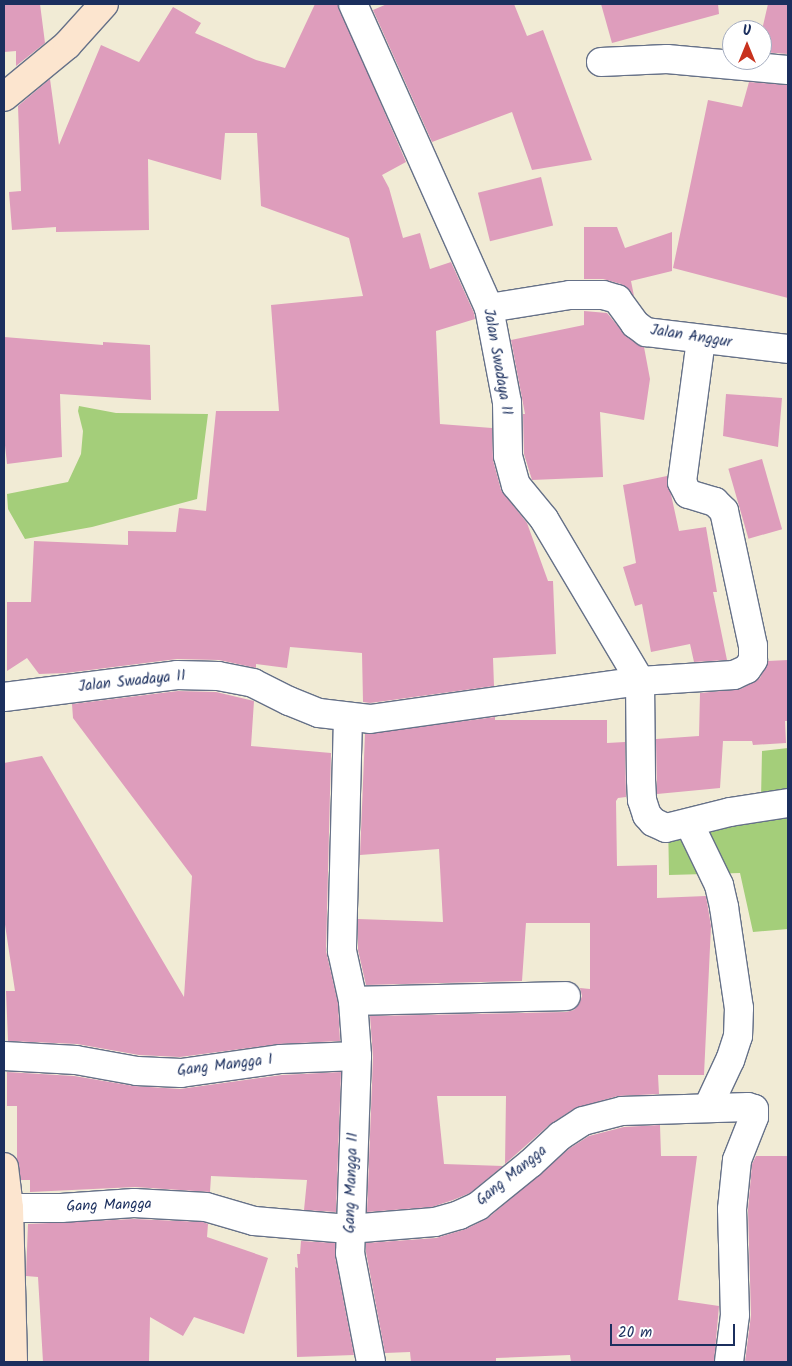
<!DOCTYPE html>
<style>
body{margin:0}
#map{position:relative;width:792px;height:1366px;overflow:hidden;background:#f1ebd5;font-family:Kalam,sans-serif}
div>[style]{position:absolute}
.green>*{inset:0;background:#a4ce7a}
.building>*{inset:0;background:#de9dbc;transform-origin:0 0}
.roads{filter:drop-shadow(1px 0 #667188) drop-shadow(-1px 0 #667188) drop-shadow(0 1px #667188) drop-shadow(0 -1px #667188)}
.street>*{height:28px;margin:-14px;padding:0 14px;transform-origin:14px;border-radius:14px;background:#fff}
.secondary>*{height:28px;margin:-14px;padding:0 14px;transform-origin:14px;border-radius:14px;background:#fce5cf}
span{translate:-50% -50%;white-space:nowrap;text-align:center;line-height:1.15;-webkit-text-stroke:4px #fff;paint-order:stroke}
.street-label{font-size:15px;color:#1b2f5e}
.frame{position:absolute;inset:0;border:5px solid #1b2f5e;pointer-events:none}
.north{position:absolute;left:722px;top:20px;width:50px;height:50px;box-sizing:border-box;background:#fff;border:1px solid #a4acbf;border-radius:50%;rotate:0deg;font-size:14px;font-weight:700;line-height:20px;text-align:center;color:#1b2f5e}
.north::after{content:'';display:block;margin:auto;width:18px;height:22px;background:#c8321e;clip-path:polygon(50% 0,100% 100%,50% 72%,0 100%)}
.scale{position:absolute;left:610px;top:1324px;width:125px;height:22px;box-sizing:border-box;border:2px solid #1b2f5e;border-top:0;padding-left:6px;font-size:15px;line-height:18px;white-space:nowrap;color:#1b2f5e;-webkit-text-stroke:4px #fff;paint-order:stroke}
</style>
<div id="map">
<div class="green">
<div style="clip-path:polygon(79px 406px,116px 413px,208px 414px,197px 499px,92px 527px,25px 539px,8px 509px,7px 494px,68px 482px,81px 454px,83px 431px,78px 411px)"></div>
<div style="clip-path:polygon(788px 748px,788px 929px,753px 932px,740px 873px,669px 875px,668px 820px,691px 806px,761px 799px,762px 751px)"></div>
</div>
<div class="building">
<div style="clip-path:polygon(4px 4px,40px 4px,45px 43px,16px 66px,16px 51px,4px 52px)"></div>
<div style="clip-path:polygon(315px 4px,338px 4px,406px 162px,382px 175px,389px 188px,403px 238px,420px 233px,430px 269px,451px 262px,474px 313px,475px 319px,436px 331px,440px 424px,492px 428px,493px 460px,501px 490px,527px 523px,548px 581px,553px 581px,556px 654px,493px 658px,494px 686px,370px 703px,363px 702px,362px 653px,290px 647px,287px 668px,256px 664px,256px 668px,219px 660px,177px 659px,66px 673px,39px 674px,27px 658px,7px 671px,7px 602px,31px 602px,34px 541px,128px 545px,128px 531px,176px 532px,179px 508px,206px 511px,216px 411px,279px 411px,271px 305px,363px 296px,349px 238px,261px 206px,257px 133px,225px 133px,221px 180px,148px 159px,149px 230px,56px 232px,56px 227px,12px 230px,9px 192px,21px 191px,18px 106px,50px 79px,59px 145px,101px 45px,139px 62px,173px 7px,201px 23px,195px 33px,256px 60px,285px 68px)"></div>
<div style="clip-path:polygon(387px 4px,514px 4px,527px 36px,543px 30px,592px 160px,532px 170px,512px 112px,432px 142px,373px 10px)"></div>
<div style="clip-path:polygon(601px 4px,718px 4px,719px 14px,612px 43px)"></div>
<div style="clip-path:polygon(768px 4px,788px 4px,788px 54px,762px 52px,762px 30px)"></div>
<div style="clip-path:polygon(749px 82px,788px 85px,788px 298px,673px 268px,708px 100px,742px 107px)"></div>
<div style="left:541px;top:177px;width:50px;height:65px;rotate:76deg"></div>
<div style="clip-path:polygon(584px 227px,617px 227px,625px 248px,672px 232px,672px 271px,631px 281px,634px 296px,621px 284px,603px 279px,584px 279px)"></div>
<div style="clip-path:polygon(584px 311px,607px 313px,626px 336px,644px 347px,650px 379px,644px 420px,600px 412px,603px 477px,532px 480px,524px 454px,523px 414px,525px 414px,511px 340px,584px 325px)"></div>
<div style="clip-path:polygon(4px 337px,103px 345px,103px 342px,150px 345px,151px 400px,60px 394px,62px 457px,7px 464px,4px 436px)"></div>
<div style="clip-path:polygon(726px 394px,782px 398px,778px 447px,723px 436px)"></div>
<div style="left:762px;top:459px;width:73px;height:35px;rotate:74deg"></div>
<div style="clip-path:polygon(667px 476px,679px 531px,706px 527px,717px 592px,713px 592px,727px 660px,694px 662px,690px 644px,651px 652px,642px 604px,635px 606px,623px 567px,636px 563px,623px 485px)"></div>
<div style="clip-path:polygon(788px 660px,788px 721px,785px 721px,786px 743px,753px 745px,752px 741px,723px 741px,720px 788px,657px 794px,656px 739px,699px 736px,700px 693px,741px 689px,760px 678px,768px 661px)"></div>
<div style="clip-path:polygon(178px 691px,216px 692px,254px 701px,251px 746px,331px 753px,326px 951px,338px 1003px,340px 1041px,279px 1044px,180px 1057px,139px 1055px,77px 1044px,8px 1041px,6px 991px,15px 991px,4px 918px,4px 763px,42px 756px,184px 997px,192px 876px,73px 718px,72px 704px)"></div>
<div style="clip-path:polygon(495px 717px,495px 720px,607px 720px,607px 743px,625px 742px,626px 797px,618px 798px,616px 801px,617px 866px,657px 865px,657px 898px,706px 896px,711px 926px,704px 1075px,658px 1075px,659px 1094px,618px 1096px,575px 1108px,549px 1125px,505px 1164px,506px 1096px,437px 1096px,444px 1164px,503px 1166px,470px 1193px,453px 1200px,432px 1207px,367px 1212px,373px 1057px,370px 1016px,566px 1012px,574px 1010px,579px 1004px,582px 996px,580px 988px,590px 989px,590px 923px,526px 923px,522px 981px,366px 985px,358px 950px,358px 919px,443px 922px,439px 849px,360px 855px,365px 734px)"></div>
<div style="clip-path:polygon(7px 1072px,74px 1076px,134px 1086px,180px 1089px,282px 1075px,341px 1072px,336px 1212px,304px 1210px,307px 1180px,211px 1176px,210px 1192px,135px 1187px,30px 1192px,30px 1180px,21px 1180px,17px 1160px,17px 1106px,7px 1106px)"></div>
<div style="clip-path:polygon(660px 1125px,661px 1156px,697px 1156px,678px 1300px,719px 1306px,714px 1362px,571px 1362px,570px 1355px,496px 1358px,496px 1362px,411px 1362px,410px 1352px,385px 1353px,366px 1252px,366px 1243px,436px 1238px,466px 1229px,488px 1218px,570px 1148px,589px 1136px,624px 1127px)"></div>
<div style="clip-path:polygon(756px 1156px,788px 1156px,788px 1362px,745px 1362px,751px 1315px,748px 1210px,752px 1164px)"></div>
<div style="clip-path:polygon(134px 1219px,203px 1222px,208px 1224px,207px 1237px,268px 1258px,244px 1334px,194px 1317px,183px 1336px,150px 1317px,149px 1362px,43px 1362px,38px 1277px,26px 1276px,28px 1224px)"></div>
<div style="clip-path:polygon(301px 1241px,335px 1243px,335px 1256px,354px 1355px,297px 1357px,295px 1267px,298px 1268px,297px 1254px,300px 1254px)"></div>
</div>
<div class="roads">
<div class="street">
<div style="left:353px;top:4px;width:333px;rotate:65.9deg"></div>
<div style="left:489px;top:308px;width:96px;rotate:79.2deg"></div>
<div style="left:507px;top:402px;width:54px;rotate:88.9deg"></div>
<div style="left:508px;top:456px;width:30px;rotate:75deg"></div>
<div style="left:516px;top:485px;width:44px;rotate:50.5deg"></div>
<div style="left:544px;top:519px;width:188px;rotate:59.3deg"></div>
<div style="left:640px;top:681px;width:99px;rotate:89.4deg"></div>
<div style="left:641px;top:780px;width:20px;rotate:87deg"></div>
<div style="left:642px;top:800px;width:16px;rotate:72deg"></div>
<div style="left:647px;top:815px;width:9px;rotate:49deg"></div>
<div style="left:653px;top:822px;width:14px;rotate:25deg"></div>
<div style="left:666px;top:828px;width:66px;rotate:-14deg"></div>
<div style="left:730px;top:812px;width:59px;rotate:-8.8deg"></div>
<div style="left:601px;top:62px;width:66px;rotate:-2.6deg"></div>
<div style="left:667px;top:59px;width:121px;rotate:5.2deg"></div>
<div style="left:489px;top:308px;width:82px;rotate:-9.1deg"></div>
<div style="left:570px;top:295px;width:33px"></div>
<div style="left:603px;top:295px;width:15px;rotate:16deg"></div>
<div style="left:617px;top:299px;width:31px;rotate:54deg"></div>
<div style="left:635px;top:324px;width:14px;rotate:36deg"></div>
<div style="left:646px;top:332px;width:143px;rotate:6.8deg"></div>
<div style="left:4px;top:697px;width:174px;rotate:-7.2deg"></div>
<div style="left:177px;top:675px;width:41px;rotate:1.4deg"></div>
<div style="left:218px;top:676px;width:36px;rotate:11deg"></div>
<div style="left:253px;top:683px;width:40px;rotate:26.6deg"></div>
<div style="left:289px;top:701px;width:32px;rotate:22deg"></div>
<div style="left:319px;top:713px;width:51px;rotate:6.7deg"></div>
<div style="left:370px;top:719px;width:273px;rotate:-8deg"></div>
<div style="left:640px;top:681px;width:94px;rotate:-3.7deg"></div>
<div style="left:734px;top:675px;width:14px;rotate:-25deg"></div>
<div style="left:747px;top:669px;width:11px;rotate:-56deg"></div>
<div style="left:753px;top:660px;width:14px;rotate:-90deg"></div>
<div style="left:753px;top:646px;width:138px;rotate:-102.1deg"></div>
<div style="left:724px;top:511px;width:13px;rotate:-135deg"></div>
<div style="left:715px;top:502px;width:28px;rotate:-163deg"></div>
<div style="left:688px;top:494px;width:13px;rotate:-117deg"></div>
<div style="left:682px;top:482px;width:143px;rotate:-82.4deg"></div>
<div style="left:348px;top:718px;width:233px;rotate:91.5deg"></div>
<div style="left:342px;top:951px;width:51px;rotate:77.6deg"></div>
<div style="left:353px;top:1001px;width:55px;rotate:85.8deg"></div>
<div style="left:357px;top:1056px;width:197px;rotate:92deg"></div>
<div style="left:350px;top:1253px;width:111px;rotate:79.1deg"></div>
<div style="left:689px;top:823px;width:69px;rotate:64.2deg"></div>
<div style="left:719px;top:885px;width:23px;rotate:77deg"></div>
<div style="left:724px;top:907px;width:102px;rotate:81.6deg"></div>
<div style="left:739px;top:1008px;width:28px;rotate:92deg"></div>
<div style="left:738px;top:1036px;width:25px;rotate:108deg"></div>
<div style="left:730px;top:1060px;width:52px;rotate:115.1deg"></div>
<div style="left:353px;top:1001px;width:213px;rotate:-1.3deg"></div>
<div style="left:4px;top:1056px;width:72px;rotate:3.2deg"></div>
<div style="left:76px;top:1060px;width:62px;rotate:10.2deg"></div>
<div style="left:137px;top:1071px;width:44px;rotate:2.6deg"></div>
<div style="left:181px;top:1073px;width:101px;rotate:-8deg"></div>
<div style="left:281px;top:1059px;width:76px;rotate:-2.3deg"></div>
<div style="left:9px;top:1208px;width:52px"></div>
<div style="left:61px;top:1208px;width:73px;rotate:-3.9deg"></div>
<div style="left:134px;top:1203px;width:72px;rotate:3.2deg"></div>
<div style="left:206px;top:1207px;width:50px;rotate:16.3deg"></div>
<div style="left:254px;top:1221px;width:95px;rotate:4.8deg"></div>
<div style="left:349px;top:1229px;width:86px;rotate:-4.7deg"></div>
<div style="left:435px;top:1222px;width:25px;rotate:-16deg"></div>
<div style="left:459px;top:1215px;width:21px;rotate:-25deg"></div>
<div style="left:478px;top:1206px;width:68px;rotate:-39.1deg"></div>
<div style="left:531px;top:1163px;width:40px;rotate:-43deg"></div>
<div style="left:560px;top:1136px;width:27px;rotate:-33deg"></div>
<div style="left:583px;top:1121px;width:40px;rotate:-14.4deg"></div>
<div style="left:622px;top:1111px;width:126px;rotate:-1.8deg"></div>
<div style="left:748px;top:1107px;width:6px;rotate:18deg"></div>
<div style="left:754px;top:1109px;width:8px;rotate:90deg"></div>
<div style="left:754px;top:1117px;width:46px;rotate:111.6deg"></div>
<div style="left:737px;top:1160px;width:49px;rotate:95.8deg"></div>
<div style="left:732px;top:1209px;width:106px;rotate:88.4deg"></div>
<div style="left:735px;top:1315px;width:47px;rotate:97.3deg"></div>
</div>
<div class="secondary">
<div style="left:4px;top:97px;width:82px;rotate:-39.5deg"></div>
<div style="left:67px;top:45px;width:55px;rotate:-47.9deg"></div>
<div style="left:4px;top:1167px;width:41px;rotate:83deg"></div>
<div style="left:9px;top:1208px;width:154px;rotate:88.5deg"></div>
</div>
</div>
<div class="street-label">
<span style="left:691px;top:337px;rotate:9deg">Jalan Anggur</span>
<span style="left:497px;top:362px;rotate:80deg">Jalan Swadaya II</span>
<span style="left:132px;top:682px;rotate:-6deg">Jalan Swadaya II</span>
<span style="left:225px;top:1066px;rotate:-7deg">Gang Mangga I</span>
<span style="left:512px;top:1176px;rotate:-39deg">Gang Mangga</span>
<span style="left:352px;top:1183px;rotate:-88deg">Gang Mangga II</span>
<span style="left:109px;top:1206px;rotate:-2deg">Gang Mangga</span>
</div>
<div class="frame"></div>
<div class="north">U</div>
<div class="scale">20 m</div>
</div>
